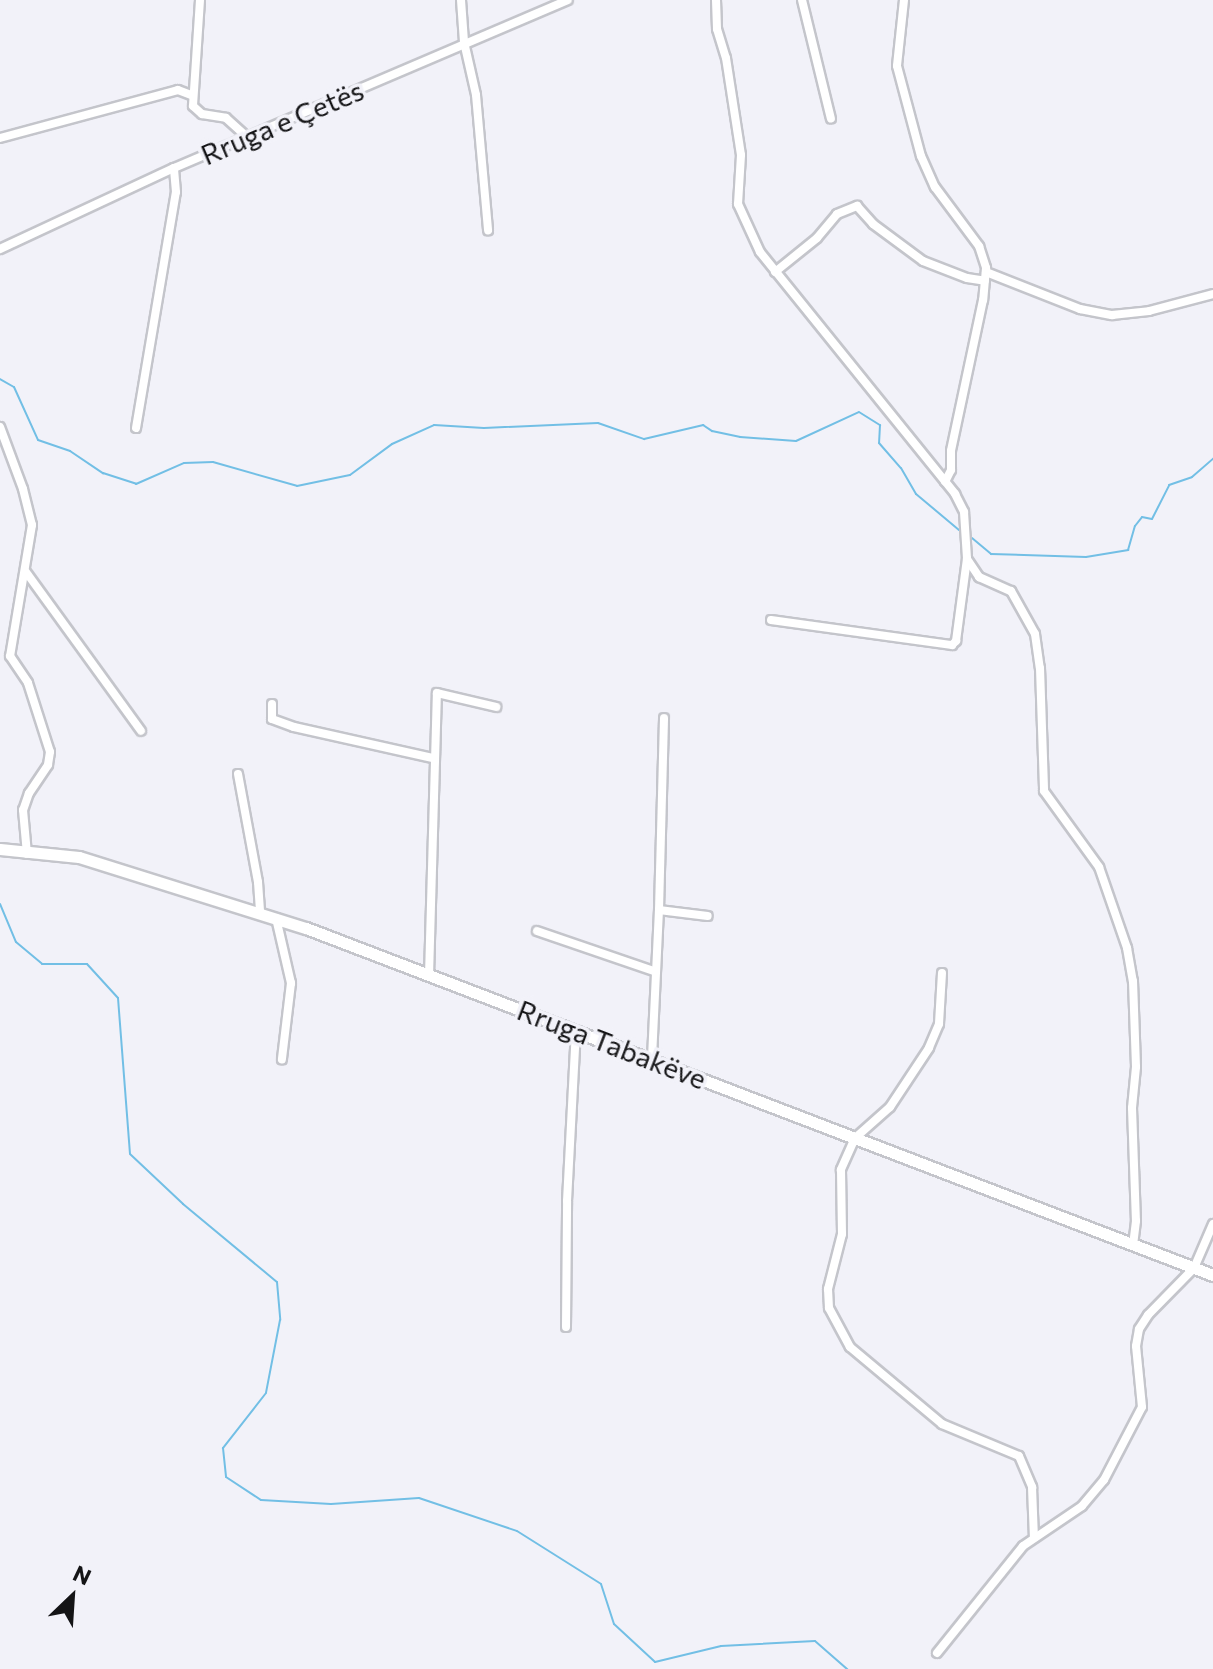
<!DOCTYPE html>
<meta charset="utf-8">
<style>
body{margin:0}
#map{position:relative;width:1213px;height:1669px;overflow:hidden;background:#f2f2f9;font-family:Commissioner,sans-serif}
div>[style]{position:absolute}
.stream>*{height:2px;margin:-1px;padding:0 1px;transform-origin:1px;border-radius:1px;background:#72bfe5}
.roads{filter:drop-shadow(2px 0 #c4c5cb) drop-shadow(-2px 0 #c4c5cb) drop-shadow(0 2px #c4c5cb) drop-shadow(0 -2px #c4c5cb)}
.street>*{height:8px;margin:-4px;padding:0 4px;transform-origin:4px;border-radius:4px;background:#fff}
.secondary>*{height:11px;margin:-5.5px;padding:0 5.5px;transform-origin:5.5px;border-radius:5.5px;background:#fff}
span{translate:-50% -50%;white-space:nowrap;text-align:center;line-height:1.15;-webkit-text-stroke:7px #f2f2f9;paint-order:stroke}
.street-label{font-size:28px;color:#141416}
.north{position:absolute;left:32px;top:1557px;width:80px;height:80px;-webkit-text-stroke:6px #f2f2f9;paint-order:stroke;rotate:25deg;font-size:22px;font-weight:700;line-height:32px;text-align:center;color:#141416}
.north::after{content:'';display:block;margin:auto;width:28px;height:36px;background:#141416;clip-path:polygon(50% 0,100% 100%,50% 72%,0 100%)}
</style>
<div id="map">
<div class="stream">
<div style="left:0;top:379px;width:16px;rotate:30deg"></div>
<div style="left:14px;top:387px;width:58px;rotate:65.6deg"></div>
<div style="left:38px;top:440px;width:34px;rotate:19deg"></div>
<div style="left:70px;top:451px;width:40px;rotate:34deg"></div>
<div style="left:103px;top:473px;width:35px;rotate:18deg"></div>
<div style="left:136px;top:484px;width:52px;rotate:-23.6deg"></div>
<div style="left:184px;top:463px;width:29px;rotate:-2deg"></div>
<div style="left:213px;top:462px;width:87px;rotate:15.9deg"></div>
<div style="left:297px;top:486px;width:54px;rotate:-11.7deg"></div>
<div style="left:350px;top:475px;width:52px;rotate:-36.4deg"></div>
<div style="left:392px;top:444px;width:46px;rotate:-24.3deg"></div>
<div style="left:434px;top:425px;width:50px;rotate:3.4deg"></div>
<div style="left:484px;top:428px;width:114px;rotate:-2.5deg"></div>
<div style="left:598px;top:423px;width:49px;rotate:19.2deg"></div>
<div style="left:644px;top:439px;width:61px;rotate:-13.3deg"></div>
<div style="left:703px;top:425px;width:11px;rotate:34deg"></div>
<div style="left:712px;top:431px;width:29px;rotate:12deg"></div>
<div style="left:740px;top:437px;width:56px;rotate:4.1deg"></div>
<div style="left:796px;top:441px;width:69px;rotate:-24.7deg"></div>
<div style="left:859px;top:412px;width:25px;rotate:32deg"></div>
<div style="left:880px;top:425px;width:18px;rotate:93deg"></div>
<div style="left:879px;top:443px;width:33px;rotate:49deg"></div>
<div style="left:901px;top:468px;width:30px;rotate:60deg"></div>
<div style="left:916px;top:494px;width:56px;rotate:39.9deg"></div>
<div style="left:972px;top:538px;width:25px;rotate:40deg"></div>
<div style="left:991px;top:554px;width:95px;rotate:1.8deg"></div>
<div style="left:1086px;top:557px;width:43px;rotate:-9.5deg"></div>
<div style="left:1128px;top:550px;width:25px;rotate:-74deg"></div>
<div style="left:1135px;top:526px;width:11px;rotate:-52deg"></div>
<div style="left:1142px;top:517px;width:10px;rotate:11deg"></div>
<div style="left:1152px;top:519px;width:38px;rotate:-63deg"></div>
<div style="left:1169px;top:485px;width:24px;rotate:-19deg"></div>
<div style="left:1192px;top:477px;width:28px;rotate:-41deg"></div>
<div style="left:0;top:904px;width:41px;rotate:67.2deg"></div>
<div style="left:16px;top:942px;width:34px;rotate:40deg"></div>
<div style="left:42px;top:964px;width:45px"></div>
<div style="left:87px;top:964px;width:46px;rotate:47.6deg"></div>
<div style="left:118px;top:998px;width:156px;rotate:85.6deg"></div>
<div style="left:130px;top:1154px;width:73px;rotate:43.3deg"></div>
<div style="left:183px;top:1204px;width:122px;rotate:39.7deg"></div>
<div style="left:277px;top:1282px;width:38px;rotate:85deg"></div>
<div style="left:280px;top:1320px;width:74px;rotate:100.9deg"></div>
<div style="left:266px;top:1393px;width:70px;rotate:128deg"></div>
<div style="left:223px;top:1448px;width:29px;rotate:84deg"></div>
<div style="left:226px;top:1477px;width:42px;rotate:33.3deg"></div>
<div style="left:261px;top:1500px;width:70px;rotate:3.3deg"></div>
<div style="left:331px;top:1504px;width:88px;rotate:-3.9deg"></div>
<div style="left:419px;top:1498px;width:103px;rotate:18.6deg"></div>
<div style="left:517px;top:1531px;width:99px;rotate:32.2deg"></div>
<div style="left:601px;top:1584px;width:42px;rotate:72deg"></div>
<div style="left:614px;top:1624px;width:56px;rotate:42.8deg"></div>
<div style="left:655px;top:1662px;width:68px;rotate:-13.6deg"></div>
<div style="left:721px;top:1646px;width:94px;rotate:-3deg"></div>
<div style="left:815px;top:1641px;width:43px;rotate:41.2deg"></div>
</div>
<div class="roads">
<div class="street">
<div style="left:200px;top:0;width:106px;rotate:93.8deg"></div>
<div style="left:193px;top:106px;width:12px;rotate:42deg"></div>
<div style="left:202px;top:114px;width:24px;rotate:9deg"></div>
<div style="left:226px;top:118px;width:28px;rotate:42deg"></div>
<div style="left:461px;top:0;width:42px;rotate:85.9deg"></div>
<div style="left:464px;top:42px;width:54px;rotate:77.2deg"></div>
<div style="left:476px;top:95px;width:136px;rotate:84.9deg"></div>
<div style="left:716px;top:0;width:29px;rotate:88deg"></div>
<div style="left:717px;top:29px;width:30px;rotate:73deg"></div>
<div style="left:726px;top:58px;width:98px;rotate:81.2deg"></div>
<div style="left:741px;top:155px;width:49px;rotate:93.5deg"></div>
<div style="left:738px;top:204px;width:53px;rotate:65.4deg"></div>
<div style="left:760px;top:252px;width:311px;rotate:51.1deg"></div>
<div style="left:955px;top:494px;width:20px;rotate:63deg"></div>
<div style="left:964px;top:512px;width:47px;rotate:86.3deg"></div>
<div style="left:967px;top:559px;width:22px;rotate:56deg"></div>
<div style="left:979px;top:577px;width:35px;rotate:24deg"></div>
<div style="left:1011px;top:591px;width:49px;rotate:60.8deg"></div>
<div style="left:1035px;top:634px;width:34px;rotate:82deg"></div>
<div style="left:1040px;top:668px;width:123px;rotate:88.1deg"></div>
<div style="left:1044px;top:791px;width:94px;rotate:54.1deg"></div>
<div style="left:1099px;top:867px;width:86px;rotate:70.9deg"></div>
<div style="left:1127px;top:948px;width:34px;rotate:80deg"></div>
<div style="left:1133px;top:981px;width:86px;rotate:88deg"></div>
<div style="left:1136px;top:1067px;width:41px;rotate:95.6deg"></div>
<div style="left:1132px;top:1108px;width:113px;rotate:88deg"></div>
<div style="left:1136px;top:1221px;width:23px;rotate:97deg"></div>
<div style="left:802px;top:0;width:122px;rotate:76.3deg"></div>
<div style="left:904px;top:0;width:66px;rotate:96.1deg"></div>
<div style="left:897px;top:66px;width:93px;rotate:75.1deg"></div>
<div style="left:921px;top:156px;width:34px;rotate:66deg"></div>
<div style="left:935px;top:187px;width:74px;rotate:53.3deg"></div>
<div style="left:979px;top:246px;width:23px;rotate:72deg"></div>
<div style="left:986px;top:268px;width:32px;rotate:95deg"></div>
<div style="left:983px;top:300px;width:154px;rotate:102deg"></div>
<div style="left:951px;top:451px;width:19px;rotate:90deg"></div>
<div style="left:951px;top:470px;width:13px;rotate:117deg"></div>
<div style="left:0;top:138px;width:184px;rotate:-15.1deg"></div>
<div style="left:178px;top:90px;width:14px;rotate:21deg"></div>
<div style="left:0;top:249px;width:192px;rotate:-25deg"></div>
<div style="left:174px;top:168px;width:428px;rotate:-23.1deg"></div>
<div style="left:775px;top:272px;width:54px;rotate:-39deg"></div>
<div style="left:817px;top:238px;width:31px;rotate:-50deg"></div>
<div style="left:837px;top:214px;width:22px;rotate:-22deg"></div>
<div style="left:857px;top:206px;width:24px;rotate:48deg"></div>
<div style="left:873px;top:224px;width:62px;rotate:36.5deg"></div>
<div style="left:923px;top:261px;width:47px;rotate:21.1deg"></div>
<div style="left:967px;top:278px;width:18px;rotate:9deg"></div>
<div style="left:986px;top:272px;width:101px;rotate:21.5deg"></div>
<div style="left:1080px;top:309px;width:33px;rotate:11deg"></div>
<div style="left:1112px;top:315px;width:37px;rotate:-6deg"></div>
<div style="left:1149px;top:311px;width:66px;rotate:-14.9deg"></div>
<div style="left:0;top:427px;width:66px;rotate:69.6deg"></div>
<div style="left:23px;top:489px;width:37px;rotate:76deg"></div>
<div style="left:32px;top:525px;width:133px;rotate:99.5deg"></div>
<div style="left:10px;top:656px;width:32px;rotate:56deg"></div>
<div style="left:28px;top:683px;width:72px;rotate:72.3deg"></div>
<div style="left:50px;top:752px;width:13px;rotate:99deg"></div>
<div style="left:48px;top:765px;width:34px;rotate:124deg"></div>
<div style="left:29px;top:793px;width:18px;rotate:109deg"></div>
<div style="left:23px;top:810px;width:44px;rotate:84.8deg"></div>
<div style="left:136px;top:428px;width:239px;rotate:-80.4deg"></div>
<div style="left:176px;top:192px;width:24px;rotate:-95deg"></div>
<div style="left:26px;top:572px;width:196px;rotate:54.1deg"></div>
<div style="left:771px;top:620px;width:183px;rotate:7.9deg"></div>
<div style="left:952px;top:645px;width:6px;rotate:-45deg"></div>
<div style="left:956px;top:641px;width:83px;rotate:-82.4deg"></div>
<div style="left:272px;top:704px;width:15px;rotate:90deg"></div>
<div style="left:272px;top:719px;width:23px;rotate:20deg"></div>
<div style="left:294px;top:727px;width:142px;rotate:12.6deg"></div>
<div style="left:238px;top:774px;width:110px;rotate:79.5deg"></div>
<div style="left:258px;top:882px;width:32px;rotate:86deg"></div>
<div style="left:659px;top:910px;width:192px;rotate:-88.5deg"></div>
<div style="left:276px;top:918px;width:67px;rotate:77deg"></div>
<div style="left:291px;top:983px;width:77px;rotate:96.8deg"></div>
<div style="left:537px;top:931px;width:124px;rotate:18.9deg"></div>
<div style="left:942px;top:973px;width:51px;rotate:93.4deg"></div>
<div style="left:939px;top:1024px;width:26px;rotate:113deg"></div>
<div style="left:929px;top:1048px;width:71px;rotate:123.5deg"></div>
<div style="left:890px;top:1107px;width:47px;rotate:138.5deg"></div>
<div style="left:855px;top:1138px;width:35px;rotate:114deg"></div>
<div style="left:841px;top:1170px;width:64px;rotate:89.1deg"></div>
<div style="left:842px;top:1234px;width:57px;rotate:104.3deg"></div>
<div style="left:828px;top:1289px;width:19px;rotate:87deg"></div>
<div style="left:829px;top:1308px;width:44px;rotate:61.7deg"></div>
<div style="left:850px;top:1347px;width:120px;rotate:39.9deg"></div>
<div style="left:942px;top:1424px;width:83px;rotate:22.6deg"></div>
<div style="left:1019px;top:1456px;width:34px;rotate:67deg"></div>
<div style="left:1032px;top:1487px;width:51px;rotate:87.8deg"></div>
<div style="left:429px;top:976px;width:283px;rotate:-88.4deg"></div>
<div style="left:437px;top:693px;width:61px;rotate:13.3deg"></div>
<div style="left:652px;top:1058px;width:148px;rotate:-87.3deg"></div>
<div style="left:659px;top:910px;width:49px;rotate:7deg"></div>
<div style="left:566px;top:1327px;width:126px;rotate:-89.5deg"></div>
<div style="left:567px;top:1201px;width:171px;rotate:-87deg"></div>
<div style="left:937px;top:1653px;width:137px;rotate:-51.2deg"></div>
<div style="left:1023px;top:1546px;width:71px;rotate:-34.1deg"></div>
<div style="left:1082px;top:1506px;width:34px;rotate:-50deg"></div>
<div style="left:1104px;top:1480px;width:82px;rotate:-62.5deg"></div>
<div style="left:1142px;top:1407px;width:61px;rotate:-95.6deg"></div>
<div style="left:1136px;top:1346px;width:17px;rotate:-80deg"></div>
<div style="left:1139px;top:1329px;width:17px;rotate:-57deg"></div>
<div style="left:1148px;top:1315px;width:66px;rotate:-45.6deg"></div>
<div style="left:1194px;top:1268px;width:48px;rotate:-66.6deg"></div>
</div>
<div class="secondary">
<div style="left:0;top:849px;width:79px;rotate:5.8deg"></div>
<div style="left:79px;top:857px;width:238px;rotate:17.4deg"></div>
<div style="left:306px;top:928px;width:971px;rotate:20.94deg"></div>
</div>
</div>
<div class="street-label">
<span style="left:282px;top:122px;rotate:-23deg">Rruga e Çetës</span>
<span style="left:612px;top:1044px;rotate:21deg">Rruga Tabakëve</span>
</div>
<div class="north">N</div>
</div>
